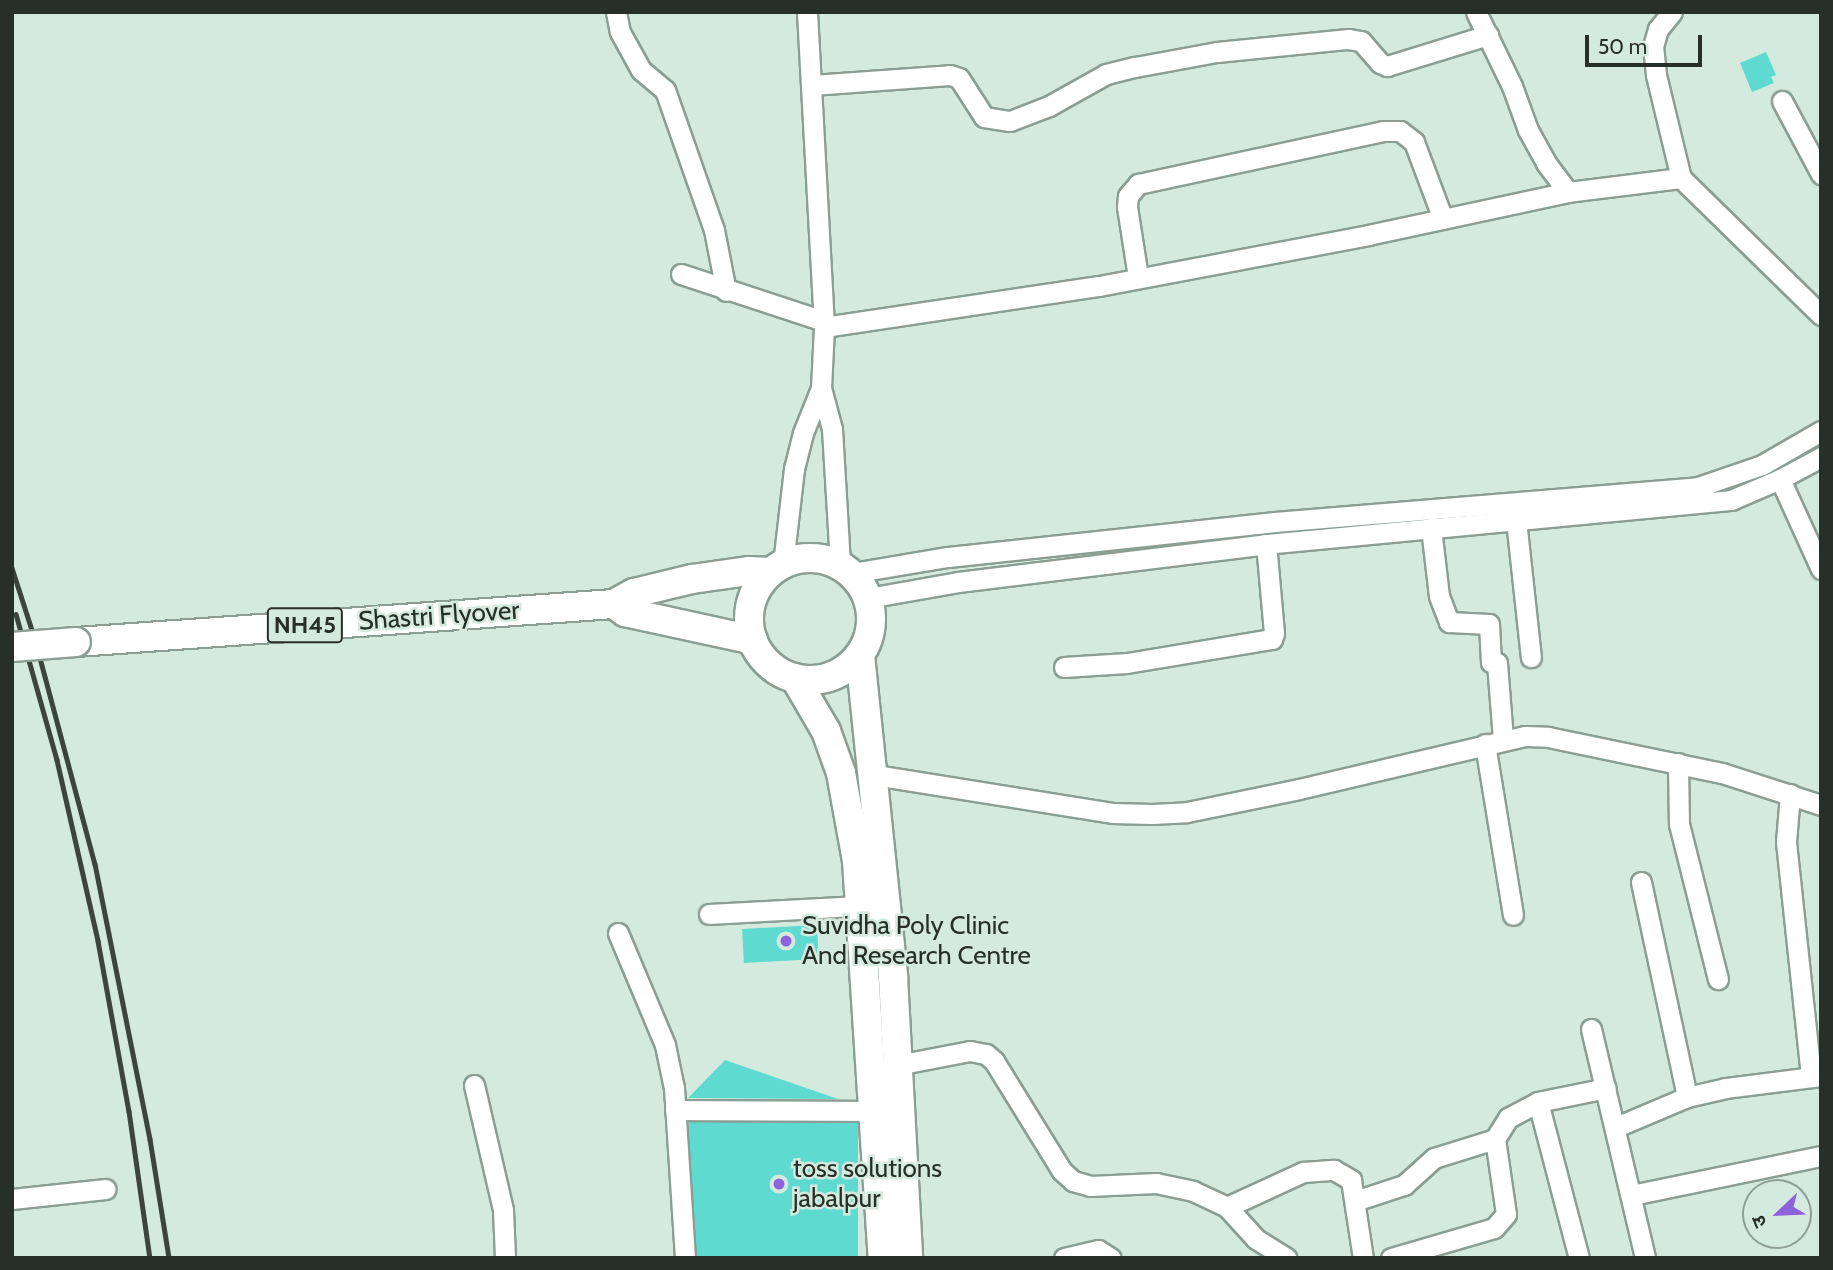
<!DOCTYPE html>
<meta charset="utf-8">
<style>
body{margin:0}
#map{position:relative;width:1833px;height:1270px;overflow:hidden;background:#d5eade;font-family:Cabin,"Noto Sans Devanagari",sans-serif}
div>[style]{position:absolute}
.building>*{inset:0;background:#5edad1;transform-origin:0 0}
.roads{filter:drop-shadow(2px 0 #8b9e94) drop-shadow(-2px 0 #8b9e94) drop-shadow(0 2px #8b9e94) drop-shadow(0 -2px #8b9e94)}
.minor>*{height:19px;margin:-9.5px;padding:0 9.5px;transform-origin:9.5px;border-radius:9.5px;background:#fff}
.highway>*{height:28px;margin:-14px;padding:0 14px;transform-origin:14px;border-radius:14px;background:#fff}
.highway>.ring{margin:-14px;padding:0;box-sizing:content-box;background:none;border:28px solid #fff;border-radius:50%}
.rail>*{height:4.5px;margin:-2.25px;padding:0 2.25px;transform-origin:2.25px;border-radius:2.25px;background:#3b4540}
.bridges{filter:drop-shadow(2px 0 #8b9e94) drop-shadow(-2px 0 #8b9e94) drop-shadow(0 2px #8b9e94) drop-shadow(0 -2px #8b9e94)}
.highway-bridge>*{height:28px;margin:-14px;padding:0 14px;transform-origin:14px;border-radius:14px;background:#fff}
.dots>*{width:19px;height:19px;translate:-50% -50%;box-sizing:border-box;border:4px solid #d5eade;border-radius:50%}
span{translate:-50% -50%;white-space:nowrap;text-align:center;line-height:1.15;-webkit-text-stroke:5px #d5eade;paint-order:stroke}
.shield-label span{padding:2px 5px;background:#d5eade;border:2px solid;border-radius:5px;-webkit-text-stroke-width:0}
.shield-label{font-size:24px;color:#272f2b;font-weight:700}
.street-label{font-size:26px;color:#272f2b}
.poi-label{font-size:26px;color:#272f2b}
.left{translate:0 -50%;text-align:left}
.frame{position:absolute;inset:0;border:14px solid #272f2b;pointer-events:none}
.north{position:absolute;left:1742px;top:1179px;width:70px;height:70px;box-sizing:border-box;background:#d5eade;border:2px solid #8f9f96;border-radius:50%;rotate:247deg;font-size:19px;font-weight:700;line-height:28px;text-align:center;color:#272f2b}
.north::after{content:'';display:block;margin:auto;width:24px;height:32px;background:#8e62dc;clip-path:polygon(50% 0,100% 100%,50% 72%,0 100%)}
.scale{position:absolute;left:1585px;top:35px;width:117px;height:32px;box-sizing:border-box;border:4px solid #272f2b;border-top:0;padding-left:9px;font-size:21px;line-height:24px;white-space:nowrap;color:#272f2b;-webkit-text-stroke:5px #d5eade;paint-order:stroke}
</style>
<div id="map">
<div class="building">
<div style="clip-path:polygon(1766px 52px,1776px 75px,1771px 77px,1774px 83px,1752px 92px,1740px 63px)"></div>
<div style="left:817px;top:925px;width:34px;height:75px;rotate:87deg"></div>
<div style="clip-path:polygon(725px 1060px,838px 1099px,688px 1098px)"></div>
<div style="left:689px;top:1122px;width:169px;height:136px"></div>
</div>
<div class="roads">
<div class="minor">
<div style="left:616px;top:12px;width:20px;rotate:79deg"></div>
<div style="left:620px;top:32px;width:43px;rotate:61.1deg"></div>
<div style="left:641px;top:70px;width:31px;rotate:40deg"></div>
<div style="left:665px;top:90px;width:148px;rotate:70.7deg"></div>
<div style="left:714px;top:230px;width:62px;rotate:78.9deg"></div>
<div style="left:807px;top:12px;width:315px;rotate:86.9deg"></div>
<div style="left:824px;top:327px;width:61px;rotate:92.8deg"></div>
<div style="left:821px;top:388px;width:42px;rotate:75deg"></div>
<div style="left:832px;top:429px;width:136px;rotate:86.6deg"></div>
<div style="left:1476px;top:12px;width:82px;rotate:64.1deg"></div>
<div style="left:1512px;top:86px;width:47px;rotate:70deg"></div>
<div style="left:1528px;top:130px;width:38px;rotate:61deg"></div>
<div style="left:1546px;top:163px;width:36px;rotate:53deg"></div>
<div style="left:1672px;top:12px;width:22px;rotate:129deg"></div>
<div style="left:1658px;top:29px;width:18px;rotate:106deg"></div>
<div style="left:1653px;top:46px;width:29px;rotate:84deg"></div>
<div style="left:1656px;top:75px;width:106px;rotate:76.4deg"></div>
<div style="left:812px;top:85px;width:138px;rotate:-4.1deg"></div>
<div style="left:950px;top:75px;width:9px;rotate:18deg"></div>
<div style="left:959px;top:78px;width:46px;rotate:57.3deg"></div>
<div style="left:984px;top:117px;width:26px;rotate:9deg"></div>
<div style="left:1010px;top:121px;width:42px;rotate:-21deg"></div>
<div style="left:1049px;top:106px;width:65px;rotate:-29.3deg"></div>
<div style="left:1106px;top:74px;width:30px;rotate:-14deg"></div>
<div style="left:1135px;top:67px;width:83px;rotate:-10.4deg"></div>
<div style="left:1217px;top:52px;width:132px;rotate:-5.7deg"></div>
<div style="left:1348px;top:39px;width:13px;rotate:9deg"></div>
<div style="left:1361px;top:41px;width:29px;rotate:49deg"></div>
<div style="left:1380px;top:63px;width:8px;rotate:23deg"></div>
<div style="left:1387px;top:66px;width:106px;rotate:-17.1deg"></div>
<div style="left:1782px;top:101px;width:83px;rotate:61.9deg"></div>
<div style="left:681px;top:274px;width:151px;rotate:18.2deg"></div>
<div style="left:1138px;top:277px;width:71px;rotate:-98.9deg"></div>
<div style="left:1127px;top:207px;width:11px;rotate:-85deg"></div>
<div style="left:1128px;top:196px;width:16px;rotate:-50deg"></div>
<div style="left:1138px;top:184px;width:251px;rotate:-12.2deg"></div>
<div style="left:1383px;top:131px;width:17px"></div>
<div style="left:1400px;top:131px;width:18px;rotate:38deg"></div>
<div style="left:1414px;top:142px;width:82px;rotate:69.4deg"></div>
<div style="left:824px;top:327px;width:278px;rotate:-8.5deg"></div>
<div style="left:1099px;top:286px;width:274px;rotate:-10.7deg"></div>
<div style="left:1368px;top:235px;width:205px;rotate:-12.1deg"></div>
<div style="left:1568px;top:192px;width:114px;rotate:-7.1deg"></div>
<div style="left:1681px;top:178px;width:196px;rotate:44.4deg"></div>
<div style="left:1780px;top:479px;width:99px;rotate:65.5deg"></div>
<div style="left:1516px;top:520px;width:138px;rotate:83.8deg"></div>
<div style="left:1431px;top:528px;width:68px;rotate:83.3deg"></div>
<div style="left:1439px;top:596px;width:28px;rotate:69deg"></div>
<div style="left:1449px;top:622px;width:40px;rotate:2.9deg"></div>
<div style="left:1489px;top:624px;width:38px;rotate:87deg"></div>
<div style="left:1491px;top:662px;width:6px;rotate:9deg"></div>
<div style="left:1497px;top:663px;width:76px;rotate:85.5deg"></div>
<div style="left:783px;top:564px;width:96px;rotate:-83.4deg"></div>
<div style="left:794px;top:469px;width:37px;rotate:-76deg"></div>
<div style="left:803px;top:433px;width:48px;rotate:-68.2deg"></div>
<div style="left:852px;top:573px;width:97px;rotate:-9.5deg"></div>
<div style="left:948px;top:557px;width:329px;rotate:-6.1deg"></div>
<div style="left:1275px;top:522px;width:424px;rotate:-4.7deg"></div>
<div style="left:1698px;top:487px;width:68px;rotate:-19deg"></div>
<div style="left:1762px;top:465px;width:68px;rotate:-30deg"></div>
<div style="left:868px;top:598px;width:91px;rotate:-10.1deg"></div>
<div style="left:958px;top:582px;width:310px;rotate:-7deg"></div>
<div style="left:1266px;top:544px;width:467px;rotate:-5.4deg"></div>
<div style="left:1731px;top:500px;width:53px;rotate:-23.2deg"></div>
<div style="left:1780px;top:479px;width:47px;rotate:-28.2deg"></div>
<div style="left:1064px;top:667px;width:63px;rotate:-3.6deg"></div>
<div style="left:1127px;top:663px;width:147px;rotate:-9.4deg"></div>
<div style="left:1272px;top:639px;width:6px;rotate:-72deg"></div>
<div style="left:1274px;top:633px;width:89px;rotate:-95.1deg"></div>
<div style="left:1485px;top:744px;width:173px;rotate:80.7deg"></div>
<div style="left:1678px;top:763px;width:61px;rotate:89.1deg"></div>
<div style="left:1679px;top:824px;width:160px;rotate:75.9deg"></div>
<div style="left:875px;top:775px;width:240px;rotate:9.1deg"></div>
<div style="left:1112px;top:813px;width:40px;rotate:1.4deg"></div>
<div style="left:1152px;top:814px;width:35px;rotate:-3deg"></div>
<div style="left:1187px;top:812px;width:114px;rotate:-11.6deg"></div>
<div style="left:1299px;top:789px;width:232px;rotate:-13.2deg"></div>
<div style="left:1525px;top:736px;width:23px;rotate:2deg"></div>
<div style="left:1548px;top:737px;width:178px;rotate:11.7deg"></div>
<div style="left:1722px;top:773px;width:104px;rotate:17.9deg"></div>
<div style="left:1790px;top:794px;width:48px;rotate:94.8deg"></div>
<div style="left:1786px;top:842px;width:234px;rotate:83.9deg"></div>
<div style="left:1641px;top:882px;width:220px;rotate:77.9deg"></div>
<div style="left:709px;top:914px;width:150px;rotate:-3.1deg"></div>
<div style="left:618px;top:933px;width:121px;rotate:67.2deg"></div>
<div style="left:665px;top:1045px;width:44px;rotate:78.2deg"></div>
<div style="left:674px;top:1088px;width:170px;rotate:86.3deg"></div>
<div style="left:1591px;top:1029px;width:235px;rotate:76.7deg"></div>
<div style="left:897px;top:1065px;width:74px;rotate:-10.9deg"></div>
<div style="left:970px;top:1051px;width:16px;rotate:11deg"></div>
<div style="left:986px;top:1054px;width:11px;rotate:41deg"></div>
<div style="left:994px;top:1061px;width:129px;rotate:58.3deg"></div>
<div style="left:1062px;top:1171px;width:15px;rotate:42deg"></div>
<div style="left:1073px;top:1181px;width:18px;rotate:16deg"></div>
<div style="left:1090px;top:1186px;width:66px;rotate:-2.6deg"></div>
<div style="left:1156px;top:1183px;width:38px;rotate:12deg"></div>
<div style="left:1193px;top:1191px;width:38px;rotate:25deg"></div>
<div style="left:1227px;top:1207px;width:43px;rotate:47.8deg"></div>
<div style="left:1256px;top:1239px;width:36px;rotate:32deg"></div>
<div style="left:474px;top:1085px;width:128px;rotate:76.9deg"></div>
<div style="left:503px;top:1210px;width:48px;rotate:87.6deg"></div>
<div style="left:1538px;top:1102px;width:161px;rotate:75.3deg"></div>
<div style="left:675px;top:1110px;width:199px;rotate:0.3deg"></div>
<div style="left:1616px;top:1127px;width:77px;rotate:-22.9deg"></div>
<div style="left:1687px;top:1097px;width:40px;rotate:-13deg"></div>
<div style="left:1726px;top:1088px;width:96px;rotate:-7.2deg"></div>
<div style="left:1632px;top:1195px;width:193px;rotate:-11.7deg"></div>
<div style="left:12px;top:1199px;width:94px;rotate:-6.1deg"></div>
<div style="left:1355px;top:1201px;width:52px;rotate:-18.1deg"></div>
<div style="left:1404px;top:1185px;width:40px;rotate:-42deg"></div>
<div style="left:1434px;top:1158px;width:64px;rotate:-17.3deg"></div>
<div style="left:1227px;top:1207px;width:84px;rotate:-24.7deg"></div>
<div style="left:1303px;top:1172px;width:31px;rotate:-4deg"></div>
<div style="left:1334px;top:1170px;width:20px;rotate:30deg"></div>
<div style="left:1351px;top:1180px;width:79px;rotate:81.3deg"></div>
<div style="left:1064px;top:1258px;width:35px;rotate:-13deg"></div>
<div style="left:1098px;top:1250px;width:15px;rotate:32deg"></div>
<div style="left:1391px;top:1258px;width:107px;rotate:-16.2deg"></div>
<div style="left:1494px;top:1228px;width:18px;rotate:-49deg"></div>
<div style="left:1506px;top:1214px;width:76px;rotate:-98.3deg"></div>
<div style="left:1495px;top:1139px;width:25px;rotate:-58deg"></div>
<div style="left:1508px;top:1118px;width:34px;rotate:-28deg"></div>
<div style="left:1538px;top:1102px;width:69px;rotate:-11.6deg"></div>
</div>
<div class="highway">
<div class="ring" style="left:749px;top:558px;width:94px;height:94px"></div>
<div style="left:614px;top:604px;width:23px;rotate:-29deg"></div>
<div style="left:634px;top:593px;width:60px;rotate:-13.6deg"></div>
<div style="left:692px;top:579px;width:58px;rotate:-8deg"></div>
<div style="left:749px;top:571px;width:21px;rotate:3deg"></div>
<div style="left:614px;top:604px;width:14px;rotate:36deg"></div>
<div style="left:625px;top:612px;width:131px;rotate:12.3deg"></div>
<div style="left:76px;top:642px;width:539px;rotate:-4.04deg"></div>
<div style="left:860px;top:655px;width:324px;rotate:84.1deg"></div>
<div style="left:893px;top:977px;width:281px;rotate:86.9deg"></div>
<div style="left:795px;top:678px;width:61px;rotate:59.7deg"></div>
<div style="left:826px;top:731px;width:45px;rotate:70.3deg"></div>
<div style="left:841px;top:773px;width:89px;rotate:79.7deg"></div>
<div style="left:857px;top:861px;width:398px;rotate:86.3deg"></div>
</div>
</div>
<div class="rail">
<div style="left:12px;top:568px;width:75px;rotate:72.1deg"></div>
<div style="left:35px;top:639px;width:233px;rotate:75.1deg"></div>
<div style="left:95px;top:864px;width:280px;rotate:78.7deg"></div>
<div style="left:150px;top:1139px;width:121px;rotate:80.9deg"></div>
<div style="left:16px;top:614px;width:152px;rotate:74.3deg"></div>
<div style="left:57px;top:760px;width:186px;rotate:77.2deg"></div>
<div style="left:98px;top:941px;width:173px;rotate:79.7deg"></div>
<div style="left:129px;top:1111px;width:148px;rotate:81.9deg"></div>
</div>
<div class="bridges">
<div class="highway-bridge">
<div style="left:12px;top:647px;width:64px;rotate:-4.5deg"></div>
</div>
</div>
<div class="dots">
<div style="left:786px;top:941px;background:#8e62dc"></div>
<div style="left:779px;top:1184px;background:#8e62dc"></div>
</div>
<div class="shield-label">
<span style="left:305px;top:625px">NH45</span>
</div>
<div class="street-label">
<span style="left:439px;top:616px;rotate:-4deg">Shastri Flyover</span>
</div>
<div class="poi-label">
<span class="left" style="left:802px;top:941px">Suvidha Poly Clinic<br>And Research Centre</span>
<span class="left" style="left:793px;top:1184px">toss solutions<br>jabalpur</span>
</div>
<div class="frame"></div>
<div class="north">उ</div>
<div class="scale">50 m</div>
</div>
